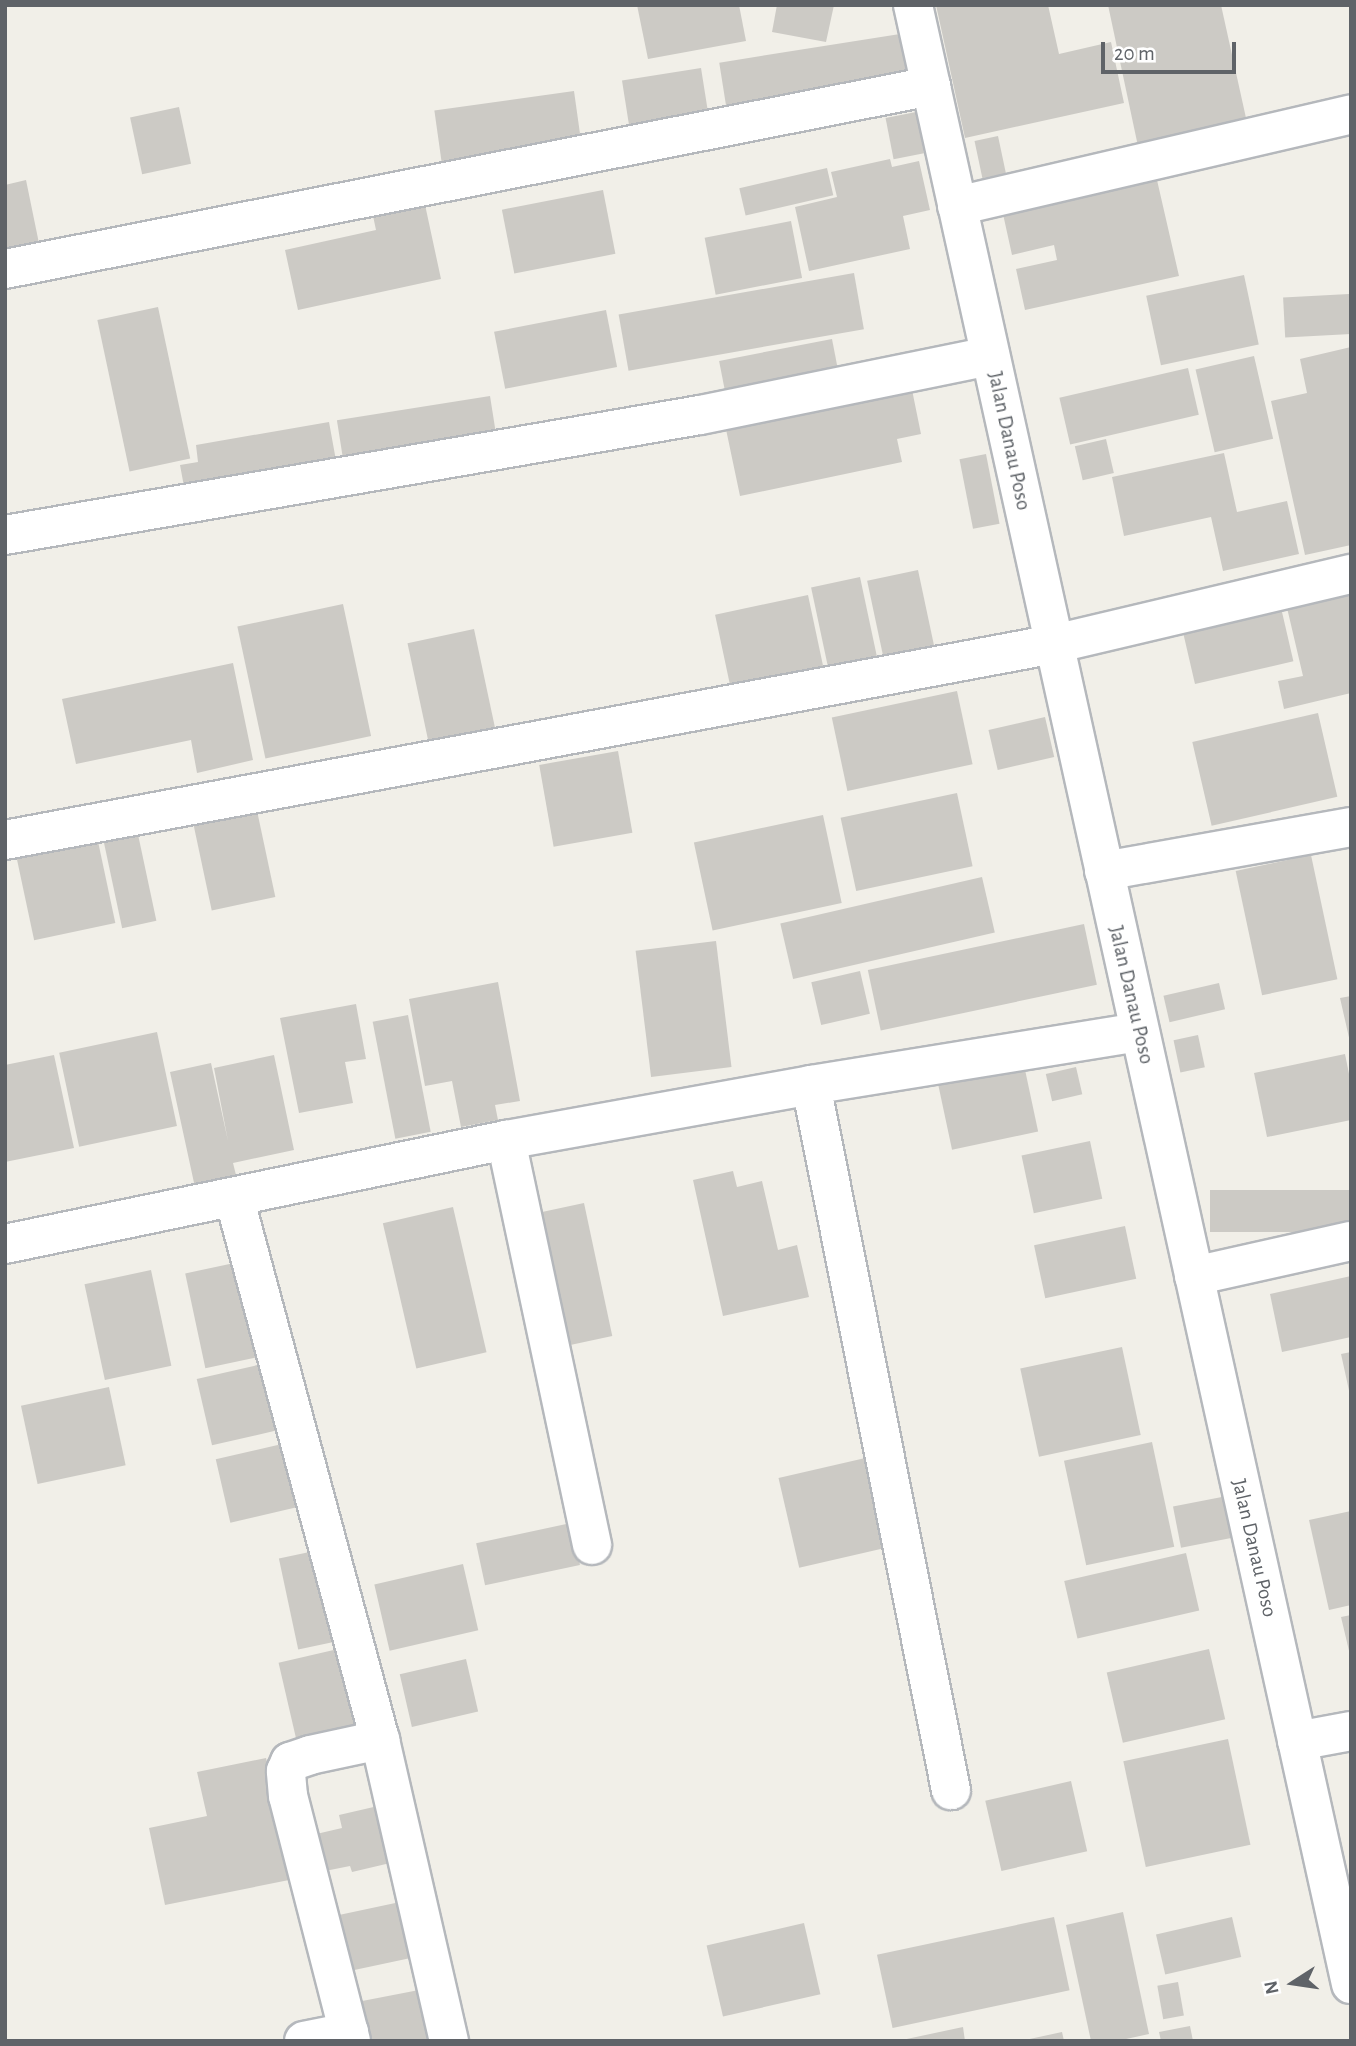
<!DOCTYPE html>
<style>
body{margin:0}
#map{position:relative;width:1356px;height:2046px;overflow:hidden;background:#f1efe8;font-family:"Alegreya Sans",sans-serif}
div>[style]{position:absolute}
.building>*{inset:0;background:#cccac5;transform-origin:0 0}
.roads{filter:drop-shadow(2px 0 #b5b8bc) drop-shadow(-2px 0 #b5b8bc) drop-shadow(0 2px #b5b8bc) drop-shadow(0 -2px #b5b8bc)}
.minor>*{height:38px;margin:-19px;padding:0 19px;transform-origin:19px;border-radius:19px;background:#fff}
span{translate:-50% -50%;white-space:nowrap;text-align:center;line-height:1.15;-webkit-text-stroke:6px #fff;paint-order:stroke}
.street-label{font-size:21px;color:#5f6368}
.frame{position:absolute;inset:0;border:7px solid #5f6368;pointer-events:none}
.north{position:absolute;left:1258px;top:1948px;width:70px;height:70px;-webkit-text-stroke:5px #fff;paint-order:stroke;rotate:258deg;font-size:19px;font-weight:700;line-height:28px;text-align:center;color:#5f6368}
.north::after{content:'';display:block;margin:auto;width:24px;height:32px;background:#5f6368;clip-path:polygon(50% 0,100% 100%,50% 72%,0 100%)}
.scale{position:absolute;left:1101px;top:42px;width:135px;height:32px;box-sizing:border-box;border:4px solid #5f6368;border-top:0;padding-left:9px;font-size:21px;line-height:24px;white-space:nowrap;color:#5f6368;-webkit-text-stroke:5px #fff;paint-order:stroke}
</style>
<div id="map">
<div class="building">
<div style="clip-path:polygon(637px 5px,739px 5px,746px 41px,648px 59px)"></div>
<div style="clip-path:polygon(777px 5px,834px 5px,826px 42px,772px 32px)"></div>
<div style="clip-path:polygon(936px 5px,1048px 5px,1059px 54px,1111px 42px,1124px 103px,965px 138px)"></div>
<div style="clip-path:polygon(1108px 5px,1221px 5px,1248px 127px,1139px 151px)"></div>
<div style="left:900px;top:34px;width:52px;height:183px;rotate:81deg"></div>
<div style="left:701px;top:68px;width:51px;height:80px;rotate:81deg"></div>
<div style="left:574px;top:91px;width:55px;height:141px;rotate:82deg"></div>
<div style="left:179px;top:107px;width:58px;height:50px;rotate:78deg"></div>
<div style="left:916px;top:112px;width:42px;height:31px;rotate:79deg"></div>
<div style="left:998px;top:136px;width:38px;height:24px;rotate:78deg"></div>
<div style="clip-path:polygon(890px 159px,892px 167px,919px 161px,930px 210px,903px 216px,910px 249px,809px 271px,795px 207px,837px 197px,831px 172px)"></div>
<div style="left:827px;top:168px;width:28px;height:90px;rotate:77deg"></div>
<div style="clip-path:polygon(26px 180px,42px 258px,5px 266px,5px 185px)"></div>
<div style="clip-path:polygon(1157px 180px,1179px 276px,1025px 310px,1016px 269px,1057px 260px,1054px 245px,1012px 255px,1003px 214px)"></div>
<div style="left:603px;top:190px;width:65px;height:103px;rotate:79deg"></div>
<div style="clip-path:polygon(424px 200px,441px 279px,298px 310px,285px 250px,376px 230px,372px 211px)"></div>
<div style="left:791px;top:221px;width:58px;height:88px;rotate:79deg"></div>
<div style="left:854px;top:273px;width:57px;height:239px;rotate:80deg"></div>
<div style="left:1244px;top:275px;width:71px;height:100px;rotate:78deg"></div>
<div style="left:1349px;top:294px;width:40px;height:66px;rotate:87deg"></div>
<div style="left:158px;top:307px;width:155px;height:62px;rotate:78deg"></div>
<div style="left:606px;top:310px;width:58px;height:114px;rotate:79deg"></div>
<div style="left:832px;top:339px;width:46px;height:115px;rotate:79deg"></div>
<div style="clip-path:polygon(1351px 347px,1351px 545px,1305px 555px,1271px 401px,1307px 393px,1300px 359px)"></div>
<div style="left:1254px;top:356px;width:85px;height:60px;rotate:77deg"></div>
<div style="left:1188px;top:368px;width:48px;height:132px;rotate:77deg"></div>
<div style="clip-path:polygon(909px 375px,921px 434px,897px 439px,902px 462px,740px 496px,723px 415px)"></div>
<div style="left:490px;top:396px;width:39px;height:155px;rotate:81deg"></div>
<div style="clip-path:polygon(329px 422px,337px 466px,185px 492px,180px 465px,198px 462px,196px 445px)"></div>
<div style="left:1106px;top:439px;width:35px;height:32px;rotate:77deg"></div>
<div style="clip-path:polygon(1224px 453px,1237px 512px,1287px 501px,1299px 554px,1223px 571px,1211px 517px,1124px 536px,1112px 477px)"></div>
<div style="left:986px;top:454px;width:71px;height:27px;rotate:79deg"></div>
<div style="left:918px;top:570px;width:83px;height:52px;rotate:78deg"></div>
<div style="left:860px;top:577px;width:91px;height:50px;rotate:78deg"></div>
<div style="clip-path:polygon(1351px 580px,1351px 693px,1284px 709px,1278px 681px,1303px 676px,1284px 595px)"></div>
<div style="left:808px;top:595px;width:88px;height:95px;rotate:78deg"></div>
<div style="left:1279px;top:599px;width:64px;height:101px;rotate:77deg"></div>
<div style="left:343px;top:604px;width:135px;height:108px;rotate:78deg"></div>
<div style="left:474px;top:629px;width:109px;height:68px;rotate:78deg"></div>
<div style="clip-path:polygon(233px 663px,253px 760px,197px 773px,191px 740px,76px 764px,62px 699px)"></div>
<div style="left:957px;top:691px;width:75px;height:128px;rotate:78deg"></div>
<div style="left:1318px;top:713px;width:86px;height:129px;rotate:77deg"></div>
<div style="left:1045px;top:717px;width:41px;height:58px;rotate:77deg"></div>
<div style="left:618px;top:751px;width:83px;height:80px;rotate:80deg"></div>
<div style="left:957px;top:793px;width:75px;height:119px;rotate:78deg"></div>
<div style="left:256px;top:806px;width:93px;height:65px;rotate:78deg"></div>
<div style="left:823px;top:815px;width:90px;height:132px;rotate:78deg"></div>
<div style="left:136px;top:825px;width:98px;height:35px;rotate:78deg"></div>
<div style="left:96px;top:832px;width:93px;height:83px;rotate:78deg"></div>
<div style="left:1311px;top:855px;width:127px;height:77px;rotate:78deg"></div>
<div style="left:982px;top:877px;width:57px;height:207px;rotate:77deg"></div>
<div style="left:1084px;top:924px;width:62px;height:221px;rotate:78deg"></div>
<div style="left:716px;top:941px;width:127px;height:81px;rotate:83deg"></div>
<div style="left:860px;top:971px;width:44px;height:50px;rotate:77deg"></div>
<div style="clip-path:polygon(498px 982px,520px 1101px,495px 1105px,498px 1120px,461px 1127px,452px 1081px,425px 1086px,409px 999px)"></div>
<div style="left:1219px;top:983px;width:27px;height:57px;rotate:77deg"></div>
<div style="clip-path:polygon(1351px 996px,1351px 1042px,1350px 1042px,1340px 998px)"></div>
<div style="clip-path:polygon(356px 1004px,366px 1059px,345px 1062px,353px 1103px,299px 1113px,280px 1018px)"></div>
<div style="left:408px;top:1015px;width:119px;height:36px;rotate:79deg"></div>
<div style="left:157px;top:1032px;width:96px;height:100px;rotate:78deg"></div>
<div style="left:1198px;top:1035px;width:33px;height:25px;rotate:78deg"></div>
<div style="clip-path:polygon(1345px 1054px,1351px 1084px,1351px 1120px,1267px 1137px,1254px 1073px)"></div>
<div style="clip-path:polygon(54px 1055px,74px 1148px,5px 1162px,5px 1065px)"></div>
<div style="clip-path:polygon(274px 1055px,294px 1150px,233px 1163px,238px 1183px,196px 1192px,170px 1072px,211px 1063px,228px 1141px,214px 1068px)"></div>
<div style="left:1024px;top:1065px;width:68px;height:88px;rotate:78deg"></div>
<div style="left:1076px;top:1067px;width:28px;height:31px;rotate:77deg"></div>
<div style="left:1090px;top:1141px;width:59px;height:70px;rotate:78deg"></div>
<div style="clip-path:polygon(733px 1171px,737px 1187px,762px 1181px,778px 1250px,797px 1245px,809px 1297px,723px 1316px,693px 1180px)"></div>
<div style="left:1351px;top:1190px;width:42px;height:141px;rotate:90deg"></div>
<div style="left:584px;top:1203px;width:136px;height:62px;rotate:78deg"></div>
<div style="left:453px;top:1207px;width:149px;height:72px;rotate:77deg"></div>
<div style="left:1125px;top:1226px;width:54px;height:93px;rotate:78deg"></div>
<div style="left:239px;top:1262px;width:97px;height:55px;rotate:78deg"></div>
<div style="left:151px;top:1270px;width:98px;height:68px;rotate:78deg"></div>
<div style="clip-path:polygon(1351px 1276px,1351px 1337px,1282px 1352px,1270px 1294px)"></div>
<div style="left:1122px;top:1347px;width:90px;height:104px;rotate:78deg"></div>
<div style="clip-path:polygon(1351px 1352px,1351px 1395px,1350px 1395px,1341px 1354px)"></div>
<div style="left:262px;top:1364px;width:68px;height:67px;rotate:77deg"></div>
<div style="left:109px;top:1387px;width:80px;height:90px;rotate:78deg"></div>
<div style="left:1152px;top:1442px;width:107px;height:90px;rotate:78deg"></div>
<div style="left:282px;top:1444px;width:65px;height:68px;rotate:77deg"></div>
<div style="left:874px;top:1456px;width:92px;height:98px;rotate:77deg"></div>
<div style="left:1227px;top:1496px;width:42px;height:55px;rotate:79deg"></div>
<div style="clip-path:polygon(1351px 1511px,1351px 1605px,1329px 1610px,1309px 1520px)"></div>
<div style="left:571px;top:1523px;width:43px;height:97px;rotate:78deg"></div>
<div style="left:319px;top:1550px;width:93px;height:41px;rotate:78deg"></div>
<div style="left:1186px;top:1553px;width:59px;height:125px;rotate:77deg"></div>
<div style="left:463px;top:1564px;width:68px;height:91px;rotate:77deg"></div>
<div style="clip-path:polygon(1351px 1615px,1351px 1655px,1350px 1655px,1341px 1617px)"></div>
<div style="left:338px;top:1649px;width:83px;height:61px;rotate:77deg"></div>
<div style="left:1209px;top:1649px;width:72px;height:105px;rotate:77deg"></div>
<div style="left:466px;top:1659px;width:54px;height:68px;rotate:77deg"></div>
<div style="left:1228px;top:1739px;width:108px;height:107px;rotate:78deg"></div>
<div style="clip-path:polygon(266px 1758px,294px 1879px,165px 1905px,149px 1828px,207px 1816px,197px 1772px)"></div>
<div style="left:1071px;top:1781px;width:72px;height:88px;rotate:77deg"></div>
<div style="clip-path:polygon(391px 1803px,403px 1860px,352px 1872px,350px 1866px,320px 1872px,312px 1835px,342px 1828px,339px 1815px)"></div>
<div style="left:400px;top:1902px;width:57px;height:72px;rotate:78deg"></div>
<div style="clip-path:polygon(1123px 1912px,1149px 2034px,1117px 2041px,1091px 2041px,1066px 1925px)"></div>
<div style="left:1054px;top:1917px;width:75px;height:181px;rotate:78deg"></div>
<div style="left:1232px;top:1917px;width:41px;height:78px;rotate:77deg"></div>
<div style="left:804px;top:1923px;width:73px;height:100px;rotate:77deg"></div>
<div style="left:1178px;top:1982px;width:34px;height:21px;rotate:80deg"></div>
<div style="clip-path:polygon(419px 1990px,430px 2041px,365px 2041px,357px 2002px)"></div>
<div style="clip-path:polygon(1190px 2026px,1193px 2041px,1161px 2041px,1159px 2032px)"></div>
<div style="clip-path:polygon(963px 2027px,965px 2041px,902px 2041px,902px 2040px)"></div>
<div style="clip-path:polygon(1062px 2032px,1064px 2041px,1025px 2041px,1025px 2040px)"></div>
</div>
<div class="roads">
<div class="minor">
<div style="left:913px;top:5px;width:2027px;rotate:77.52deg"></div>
<div style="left:957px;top:206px;width:405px;rotate:-13.1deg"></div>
<div style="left:5px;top:269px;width:944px;rotate:-11.18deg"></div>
<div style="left:5px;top:535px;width:705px;rotate:-9.8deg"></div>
<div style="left:700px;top:415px;width:296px;rotate:-11.5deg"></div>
<div style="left:5px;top:840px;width:1067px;rotate:-10.58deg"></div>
<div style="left:1054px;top:644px;width:305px;rotate:-13.3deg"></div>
<div style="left:1104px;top:871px;width:251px;rotate:-10.1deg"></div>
<div style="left:811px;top:1085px;width:719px;rotate:78.77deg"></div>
<div style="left:506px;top:1140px;width:414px;rotate:78deg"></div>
<div style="left:234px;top:1197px;width:562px;rotate:74.95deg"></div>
<div style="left:380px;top:1740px;width:309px;rotate:77.1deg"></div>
<div style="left:5px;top:1244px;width:512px;rotate:-11.73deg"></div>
<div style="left:506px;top:1140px;width:310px;rotate:-10.2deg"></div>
<div style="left:811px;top:1085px;width:332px;rotate:-9.2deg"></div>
<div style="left:1194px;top:1276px;width:161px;rotate:-12.6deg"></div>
<div style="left:1297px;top:1741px;width:55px;rotate:-10.5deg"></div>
<div style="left:304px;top:2041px;width:46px;rotate:-11.3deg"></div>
<div style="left:351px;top:2041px;width:253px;rotate:-104.4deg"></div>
<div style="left:288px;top:1796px;width:25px;rotate:-95deg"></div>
<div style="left:286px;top:1771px;width:10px;rotate:-66deg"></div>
<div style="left:290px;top:1762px;width:21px;rotate:-19deg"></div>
<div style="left:310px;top:1755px;width:72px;rotate:-12.1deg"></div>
</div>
</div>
<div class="street-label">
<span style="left:1009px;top:441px;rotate:78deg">Jalan Danau Poso</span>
<span style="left:1131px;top:995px;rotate:77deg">Jalan Danau Poso</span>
<span style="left:1254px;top:1548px;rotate:77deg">Jalan Danau Poso</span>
</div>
<div class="frame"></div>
<div class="north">N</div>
<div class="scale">20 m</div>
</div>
